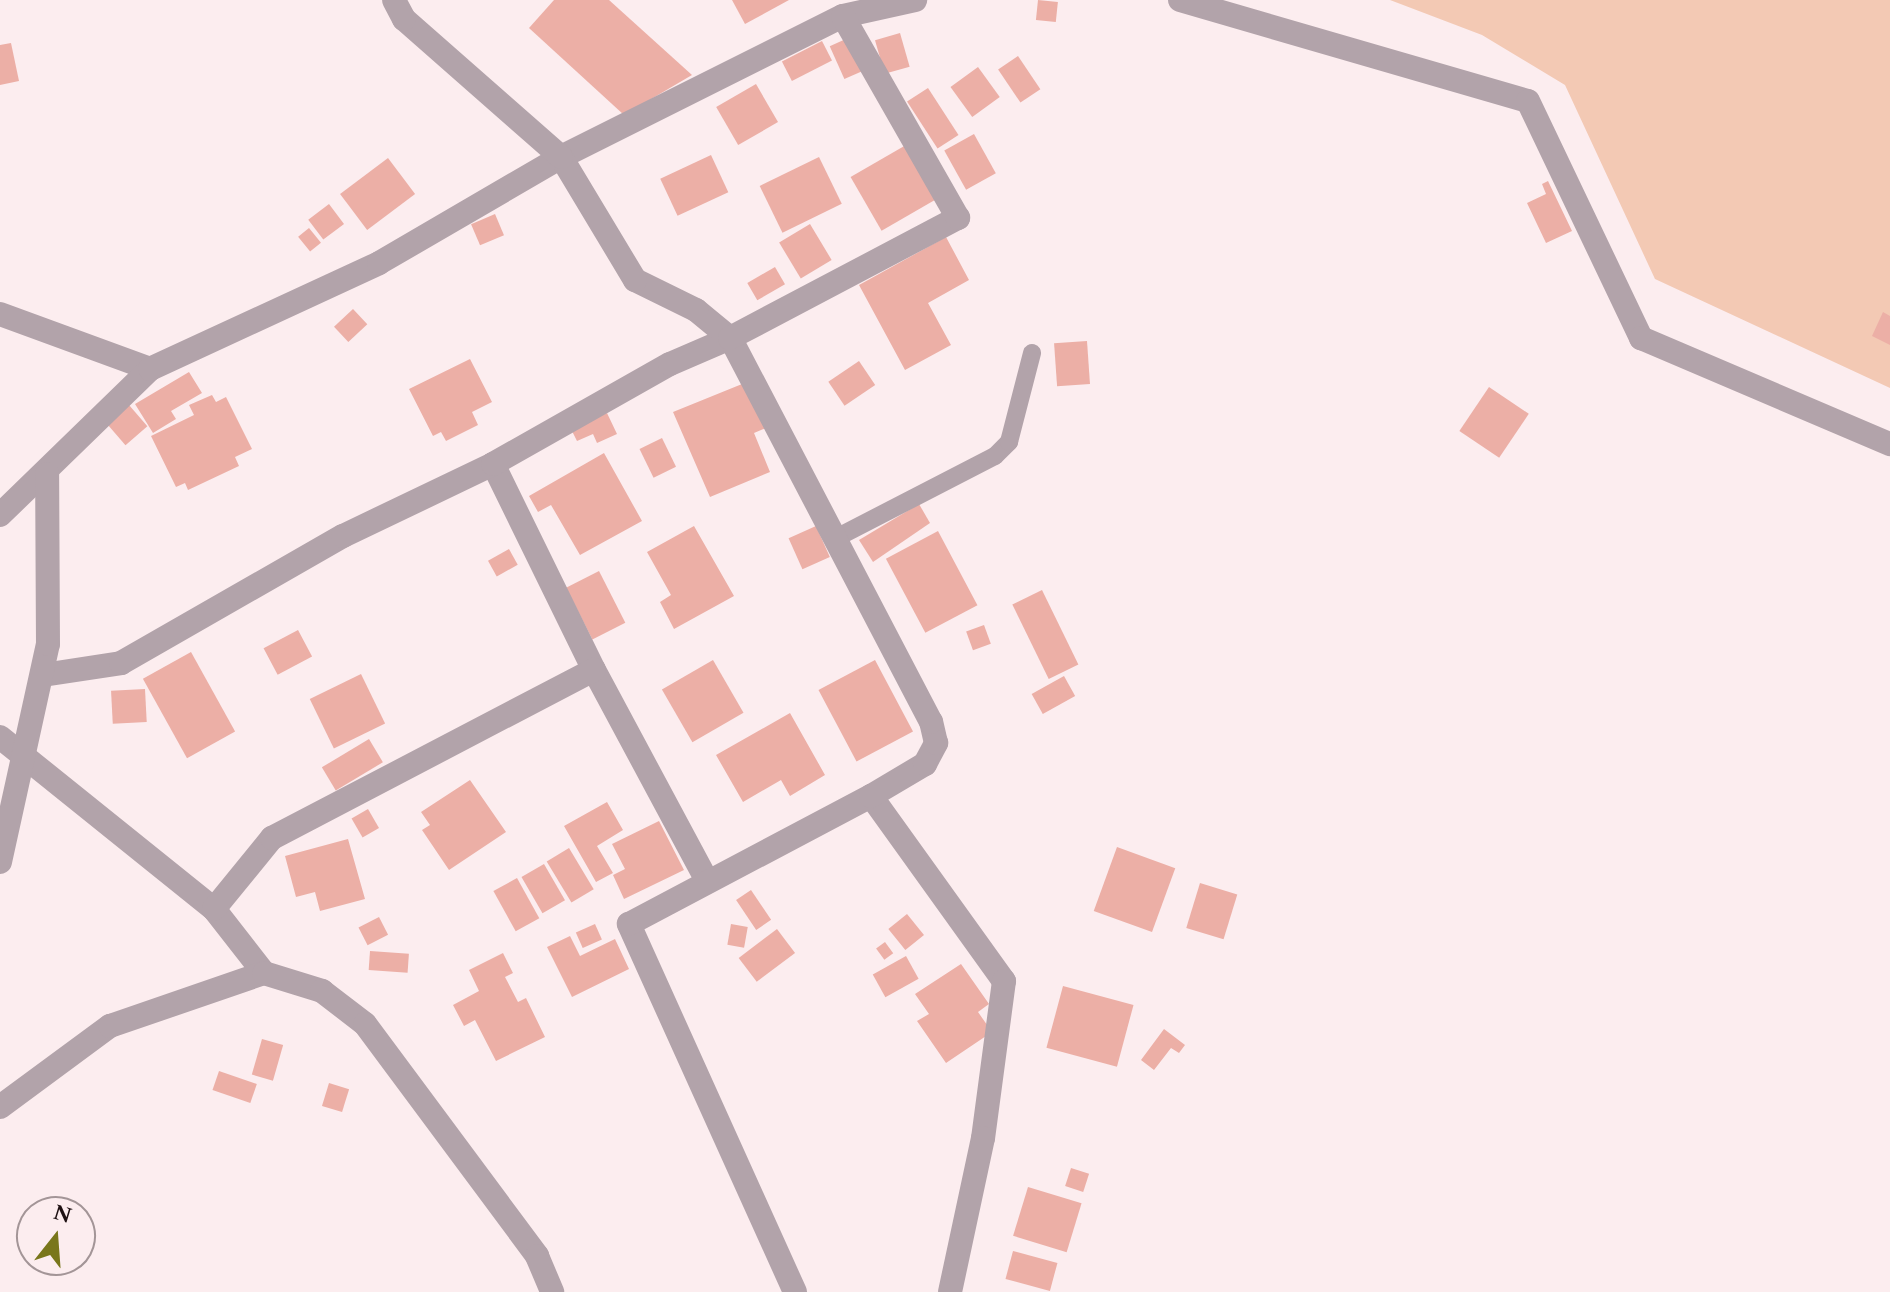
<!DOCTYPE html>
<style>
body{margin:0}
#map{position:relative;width:1890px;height:1292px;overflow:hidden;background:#fcedef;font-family:Spectral,serif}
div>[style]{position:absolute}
.green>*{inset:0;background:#f3c9b4}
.building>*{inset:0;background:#ecafa6;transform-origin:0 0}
.lane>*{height:18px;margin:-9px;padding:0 9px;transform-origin:9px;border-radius:9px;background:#b2a3aa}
.street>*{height:24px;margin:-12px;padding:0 12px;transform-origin:12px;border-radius:12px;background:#b2a3aa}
span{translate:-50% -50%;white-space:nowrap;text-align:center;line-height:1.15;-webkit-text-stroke:6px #fcedef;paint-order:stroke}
.north{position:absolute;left:16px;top:1196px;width:80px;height:80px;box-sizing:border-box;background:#fcedef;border:2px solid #a39597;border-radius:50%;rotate:17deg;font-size:22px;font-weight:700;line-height:32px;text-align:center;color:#1e1113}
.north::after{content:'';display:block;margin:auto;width:28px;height:36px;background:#79761b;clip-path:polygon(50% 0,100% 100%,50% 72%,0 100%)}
</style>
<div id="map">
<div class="green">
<div style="clip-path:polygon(1390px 0,1890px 0,1890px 388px,1655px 279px,1565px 85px,1482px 35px)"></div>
</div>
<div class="building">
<div style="clip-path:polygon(554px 0,609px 0,692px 75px,624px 115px,529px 28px)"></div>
<div style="clip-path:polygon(732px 0,789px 0,745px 24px)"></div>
<div style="left:1038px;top:0;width:20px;height:20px;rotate:6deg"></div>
<div style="left:900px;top:33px;width:35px;height:26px;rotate:74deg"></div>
<div style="left:848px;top:38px;width:36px;height:20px;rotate:66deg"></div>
<div style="left:822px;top:41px;width:22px;height:45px;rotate:63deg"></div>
<div style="clip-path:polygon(11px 43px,19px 81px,0 85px,0 45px)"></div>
<div style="left:1018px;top:56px;width:40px;height:24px;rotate:56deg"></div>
<div style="left:978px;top:67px;width:37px;height:34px;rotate:54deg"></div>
<div style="left:756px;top:84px;width:44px;height:46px;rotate:60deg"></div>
<div style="left:928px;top:88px;width:56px;height:25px;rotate:57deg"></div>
<div style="left:974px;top:134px;width:45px;height:34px;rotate:61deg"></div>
<div style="left:906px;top:145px;width:62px;height:64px;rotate:60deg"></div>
<div style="left:711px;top:155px;width:41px;height:56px;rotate:65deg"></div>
<div style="left:819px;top:157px;width:52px;height:66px;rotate:64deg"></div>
<div style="left:388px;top:158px;width:45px;height:60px;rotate:53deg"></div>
<div style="clip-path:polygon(1548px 181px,1572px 231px,1546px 243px,1527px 203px,1546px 194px,1542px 184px)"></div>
<div style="left:329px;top:204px;width:25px;height:26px;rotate:53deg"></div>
<div style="left:495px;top:214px;width:23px;height:26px;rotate:67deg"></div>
<div style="left:810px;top:224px;width:42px;height:36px;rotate:59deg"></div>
<div style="left:309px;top:228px;width:19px;height:14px;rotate:51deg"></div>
<div style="clip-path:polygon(946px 237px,969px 280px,928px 303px,951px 345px,905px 370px,859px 285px)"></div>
<div style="left:775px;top:267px;width:20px;height:32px;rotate:60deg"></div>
<div style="left:353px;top:309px;width:21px;height:26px;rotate:47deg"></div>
<div style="clip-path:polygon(1883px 312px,1890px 316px,1890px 345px,1872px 336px)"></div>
<div style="left:1087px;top:341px;width:43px;height:33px;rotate:86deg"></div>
<div style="clip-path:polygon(470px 359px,492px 402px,472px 412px,478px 425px,446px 441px,441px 432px,433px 436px,409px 389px)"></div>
<div style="left:859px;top:361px;width:29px;height:37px;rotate:56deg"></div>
<div style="clip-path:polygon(189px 372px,202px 393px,171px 411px,176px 419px,153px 433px,135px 404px)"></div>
<div style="clip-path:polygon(747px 382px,766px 428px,754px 433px,770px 472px,710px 497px,673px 412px)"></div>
<div style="left:1489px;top:387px;width:48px;height:53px;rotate:34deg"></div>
<div style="clip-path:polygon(212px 395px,216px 402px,226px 397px,252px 449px,235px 457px,239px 466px,188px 490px,185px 483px,176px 487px,151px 436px,194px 415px,189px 405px)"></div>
<div style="left:129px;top:405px;width:28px;height:29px;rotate:49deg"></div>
<div style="clip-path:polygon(607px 413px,617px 434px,597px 443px,593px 434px,577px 441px,571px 429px)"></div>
<div style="left:662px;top:438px;width:32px;height:25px;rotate:64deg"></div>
<div style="clip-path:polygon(604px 453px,642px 521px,580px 555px,551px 505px,538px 512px,529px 496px)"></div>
<div style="clip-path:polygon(919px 504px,930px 523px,873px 562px,859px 540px)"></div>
<div style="clip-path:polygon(694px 526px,734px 596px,674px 629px,660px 602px,671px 595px,647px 552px)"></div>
<div style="left:816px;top:526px;width:34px;height:30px;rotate:66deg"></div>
<div style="left:938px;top:531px;width:84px;height:59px;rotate:62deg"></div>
<div style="left:509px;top:549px;width:18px;height:24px;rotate:61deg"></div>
<div style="left:599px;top:571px;width:58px;height:37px;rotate:63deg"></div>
<div style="left:1042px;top:590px;width:83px;height:33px;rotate:64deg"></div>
<div style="left:984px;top:625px;width:20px;height:19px;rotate:70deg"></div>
<div style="left:298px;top:630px;width:30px;height:39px;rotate:62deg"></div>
<div style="left:191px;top:652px;width:91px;height:55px;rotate:61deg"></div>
<div style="left:713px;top:660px;width:61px;height:59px;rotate:60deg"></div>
<div style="left:875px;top:660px;width:81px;height:64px;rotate:62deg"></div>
<div style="left:361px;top:674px;width:55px;height:57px;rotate:64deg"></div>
<div style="left:1064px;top:676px;width:23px;height:37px;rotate:61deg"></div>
<div style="left:145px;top:689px;width:33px;height:34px;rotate:87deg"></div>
<div style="clip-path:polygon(790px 713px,825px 775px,790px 796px,781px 780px,743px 802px,716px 755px)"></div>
<div style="left:369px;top:739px;width:27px;height:55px;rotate:59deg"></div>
<div style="clip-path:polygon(470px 780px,506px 832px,449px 870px,422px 830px,430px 825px,421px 812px)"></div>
<div style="clip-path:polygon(607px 802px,623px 830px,597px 846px,613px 873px,596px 882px,564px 826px)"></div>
<div style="left:368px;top:809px;width:22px;height:19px;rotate:60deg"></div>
<div style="clip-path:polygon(659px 821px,684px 870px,624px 899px,613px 875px,625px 869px,612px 844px)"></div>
<div style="clip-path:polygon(348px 839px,365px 899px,320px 911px,315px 892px,296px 897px,285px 856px)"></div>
<div style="left:1117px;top:847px;width:62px;height:68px;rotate:20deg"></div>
<div style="left:569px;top:848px;width:48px;height:26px;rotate:59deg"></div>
<div style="left:544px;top:864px;width:42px;height:26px;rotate:60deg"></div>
<div style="left:517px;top:878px;width:46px;height:27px;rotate:61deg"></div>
<div style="left:1200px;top:883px;width:39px;height:47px;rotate:17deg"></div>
<div style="left:751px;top:890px;width:36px;height:18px;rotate:56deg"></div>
<div style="left:907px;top:914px;width:27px;height:24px;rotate:51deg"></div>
<div style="left:379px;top:917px;width:20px;height:23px;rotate:63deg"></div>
<div style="left:595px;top:924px;width:17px;height:21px;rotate:66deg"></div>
<div style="left:731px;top:924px;width:17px;height:21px;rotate:10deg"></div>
<div style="left:777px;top:929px;width:30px;height:48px;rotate:53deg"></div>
<div style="clip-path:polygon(570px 936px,580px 956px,615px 939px,629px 969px,572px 997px,547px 947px)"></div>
<div style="left:885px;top:942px;width:14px;height:11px;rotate:54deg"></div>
<div style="left:370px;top:951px;width:39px;height:19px;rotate:4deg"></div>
<div style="clip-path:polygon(503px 953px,513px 973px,505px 977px,518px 1002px,526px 998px,545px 1037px,496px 1061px,475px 1020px,464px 1026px,453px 1005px,479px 991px,469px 970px)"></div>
<div style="left:906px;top:956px;width:26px;height:38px;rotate:61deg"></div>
<div style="clip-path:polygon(961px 964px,989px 1004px,978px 1012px,992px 1032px,946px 1063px,917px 1021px,929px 1014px,915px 994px)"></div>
<div style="left:1063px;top:986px;width:73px;height:64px;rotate:15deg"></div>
<div style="clip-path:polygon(1164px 1029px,1185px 1045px,1179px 1053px,1171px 1048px,1154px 1070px,1141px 1060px)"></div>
<div style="left:262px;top:1039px;width:22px;height:37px;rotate:16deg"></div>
<div style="left:219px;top:1071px;width:40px;height:20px;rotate:19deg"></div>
<div style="left:329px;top:1083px;width:21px;height:24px;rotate:17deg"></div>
<div style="left:1071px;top:1168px;width:19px;height:19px;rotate:18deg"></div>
<div style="left:1028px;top:1187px;width:56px;height:51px;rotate:17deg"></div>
<div style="left:1013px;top:1251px;width:46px;height:29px;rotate:15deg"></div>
</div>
<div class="lane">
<div style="left:834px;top:539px;width:181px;rotate:-27.3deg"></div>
<div style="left:995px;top:456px;width:20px;rotate:-45deg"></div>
<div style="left:1009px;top:442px;width:92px;rotate:-75.5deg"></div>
</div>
<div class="street">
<div style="left:1180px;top:0;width:362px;rotate:16.2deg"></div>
<div style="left:1528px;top:101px;width:263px;rotate:64.5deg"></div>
<div style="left:1641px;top:338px;width:271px;rotate:23.1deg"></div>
<div style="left:0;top:314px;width:160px;rotate:20.1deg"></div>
<div style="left:493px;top:464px;width:229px;rotate:63.9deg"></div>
<div style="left:594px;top:670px;width:239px;rotate:61.8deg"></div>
<div style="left:0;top:515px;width:209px;rotate:-44.2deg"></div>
<div style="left:150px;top:369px;width:252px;rotate:-24.8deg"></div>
<div style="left:379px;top:263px;width:211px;rotate:-30.2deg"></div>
<div style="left:561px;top:157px;width:315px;rotate:-26.6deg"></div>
<div style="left:843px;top:16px;width:74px;rotate:-12.5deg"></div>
<div style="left:43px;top:675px;width:79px;rotate:-8.7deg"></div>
<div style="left:121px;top:663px;width:256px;rotate:-29.8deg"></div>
<div style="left:343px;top:536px;width:166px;rotate:-25.6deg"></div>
<div style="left:493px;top:464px;width:203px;rotate:-29.5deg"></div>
<div style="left:670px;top:364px;width:65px;rotate:-23.4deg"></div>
<div style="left:730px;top:338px;width:44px;rotate:-140.5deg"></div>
<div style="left:696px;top:310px;width:68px;rotate:-153.8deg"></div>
<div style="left:635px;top:280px;width:144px;rotate:-121deg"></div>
<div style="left:561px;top:157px;width:209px;rotate:-138.7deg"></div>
<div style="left:404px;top:19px;width:21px;rotate:-118deg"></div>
<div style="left:0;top:737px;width:275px;rotate:38.8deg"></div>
<div style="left:214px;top:909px;width:81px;rotate:52deg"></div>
<div style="left:871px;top:796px;width:228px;rotate:54.3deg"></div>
<div style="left:1004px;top:981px;width:158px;rotate:97.6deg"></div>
<div style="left:983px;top:1138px;width:157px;rotate:102.1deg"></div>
<div style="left:0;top:862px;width:223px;rotate:-77.6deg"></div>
<div style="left:48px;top:644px;width:170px;rotate:-90.3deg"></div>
<div style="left:214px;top:909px;width:92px;rotate:-50.8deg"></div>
<div style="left:272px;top:838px;width:363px;rotate:-27.6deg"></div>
<div style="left:0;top:1107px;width:137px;rotate:-36.4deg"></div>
<div style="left:110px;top:1026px;width:163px;rotate:-19deg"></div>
<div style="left:264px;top:973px;width:61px;rotate:17.2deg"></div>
<div style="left:322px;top:991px;width:54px;rotate:37.5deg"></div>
<div style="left:365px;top:1024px;width:289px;rotate:53.4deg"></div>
<div style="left:537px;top:1256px;width:39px;rotate:67deg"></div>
<div style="left:795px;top:1292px;width:404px;rotate:-114.3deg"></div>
<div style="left:629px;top:924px;width:274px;rotate:-27.9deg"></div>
<div style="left:871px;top:796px;width:63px;rotate:-30.7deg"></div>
<div style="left:925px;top:764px;width:24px;rotate:-62deg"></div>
<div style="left:936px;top:743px;width:22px;rotate:-103deg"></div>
<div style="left:931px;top:722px;width:433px;rotate:-117.6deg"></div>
<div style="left:730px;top:338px;width:258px;rotate:-27.8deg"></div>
<div style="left:958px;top:218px;width:232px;rotate:-119.7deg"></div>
</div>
<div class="north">N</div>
</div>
